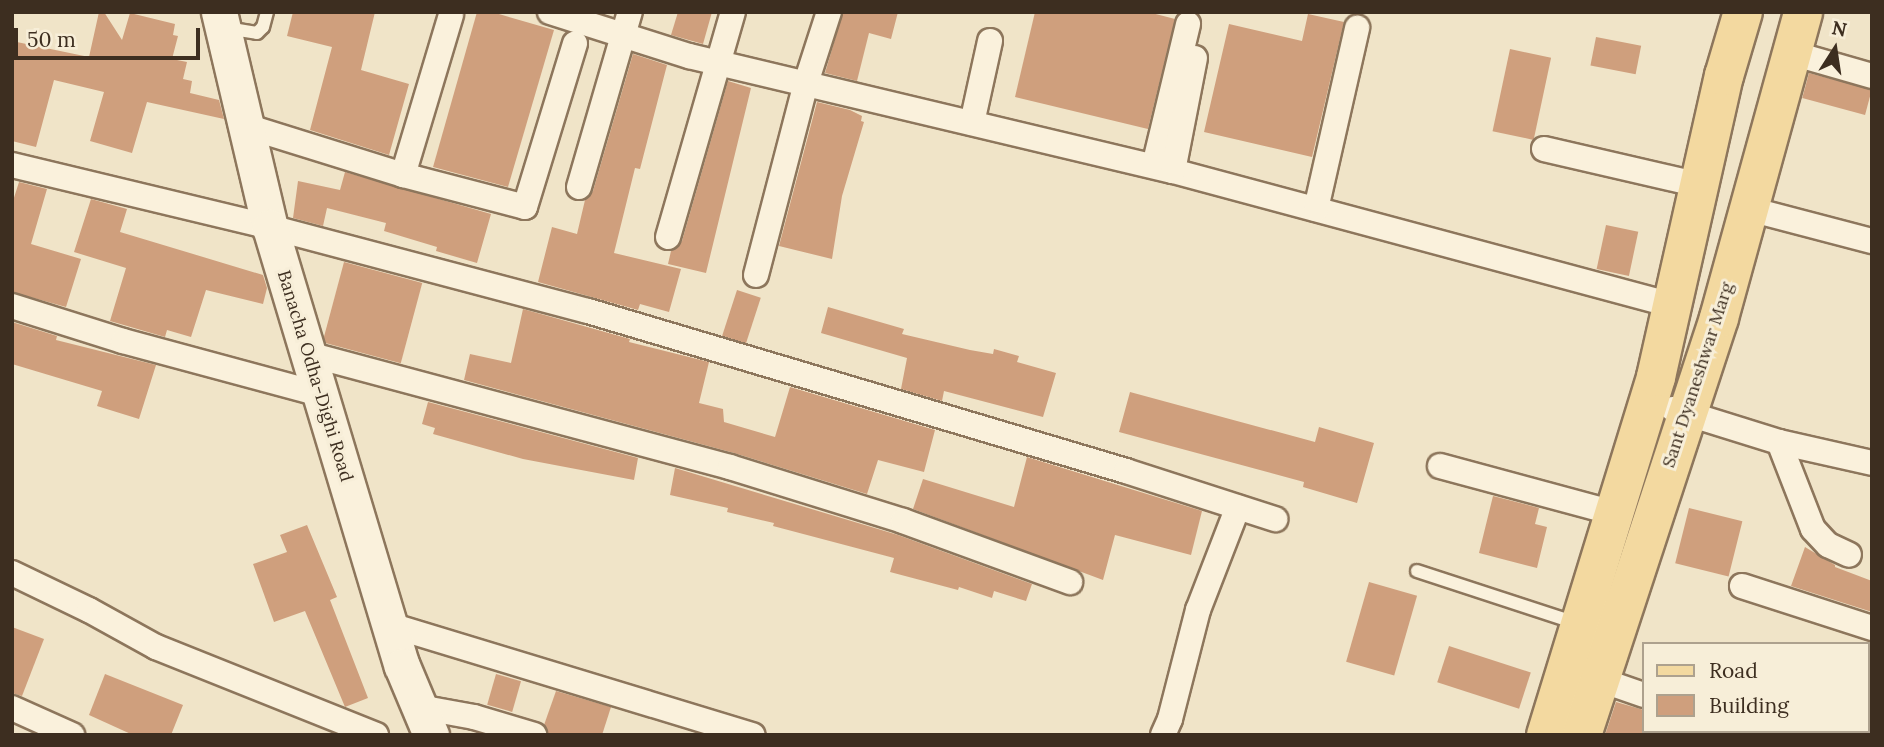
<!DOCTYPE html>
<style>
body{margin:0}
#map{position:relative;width:1884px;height:747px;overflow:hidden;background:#f0e4c8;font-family:Lora,serif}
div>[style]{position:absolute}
.building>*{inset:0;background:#cf9f7d;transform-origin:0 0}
.roads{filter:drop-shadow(2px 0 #8d765c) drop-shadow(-2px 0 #8d765c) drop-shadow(0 2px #8d765c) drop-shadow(0 -2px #8d765c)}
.lane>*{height:12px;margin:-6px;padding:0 6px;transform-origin:6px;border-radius:6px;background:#faf1dc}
.street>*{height:24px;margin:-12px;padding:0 12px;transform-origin:12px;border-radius:12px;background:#faf1dc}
.secondary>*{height:35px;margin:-17.5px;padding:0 17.5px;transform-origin:17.5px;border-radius:17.5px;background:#faf1dc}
.primary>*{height:38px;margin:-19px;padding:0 19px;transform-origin:19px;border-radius:19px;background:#f3d9a0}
span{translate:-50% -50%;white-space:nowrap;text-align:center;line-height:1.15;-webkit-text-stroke:6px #f7eed8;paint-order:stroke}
.street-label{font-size:18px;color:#3d2e20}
.frame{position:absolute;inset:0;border:14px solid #3d2e20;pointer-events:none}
.legend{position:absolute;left:1642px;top:642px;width:228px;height:91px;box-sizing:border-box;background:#f7eed8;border:2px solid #ada18e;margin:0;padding:9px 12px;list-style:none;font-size:21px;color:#3d2e20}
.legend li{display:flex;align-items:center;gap:14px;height:35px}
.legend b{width:35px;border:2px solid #ada18e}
.north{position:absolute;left:1800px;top:14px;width:70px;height:70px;-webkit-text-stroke:5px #f7eed8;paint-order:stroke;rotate:12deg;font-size:19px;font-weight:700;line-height:28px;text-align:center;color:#3d2e20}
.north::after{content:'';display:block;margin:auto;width:24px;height:32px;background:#3d2e20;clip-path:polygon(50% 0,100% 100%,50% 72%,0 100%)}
.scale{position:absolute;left:14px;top:28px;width:186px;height:32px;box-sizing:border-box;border:4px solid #3d2e20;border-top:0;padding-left:9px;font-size:21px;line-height:24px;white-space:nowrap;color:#3d2e20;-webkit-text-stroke:5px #f7eed8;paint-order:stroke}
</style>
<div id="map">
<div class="building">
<div style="clip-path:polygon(99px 12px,104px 12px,122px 40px,130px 13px,175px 24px,173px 35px,178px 36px,172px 59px,187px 62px,183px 79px,192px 81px,190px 93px,219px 100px,224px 119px,147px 102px,132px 153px,90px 141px,104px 92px,54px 80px,36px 147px,12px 141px,12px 41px,89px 57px)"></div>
<div style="clip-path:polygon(293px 12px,375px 12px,361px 70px,409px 84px,389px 155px,310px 130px,332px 47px,287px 36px)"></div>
<div style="clip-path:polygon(477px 12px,492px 12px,554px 30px,508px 187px,433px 167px)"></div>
<div style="clip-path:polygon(678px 12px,712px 12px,703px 44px,671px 35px)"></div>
<div style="clip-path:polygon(843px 12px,898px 12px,891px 39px,869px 33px,857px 81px,825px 73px)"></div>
<div style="clip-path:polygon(1035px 12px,1148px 12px,1175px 19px,1148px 129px,1015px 97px)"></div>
<div style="clip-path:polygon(1308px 14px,1344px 22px,1312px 157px,1204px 132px,1229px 24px,1302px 41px)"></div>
<div style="left:1596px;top:37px;width:46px;height:29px;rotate:11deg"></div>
<div style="left:1510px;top:49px;width:42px;height:84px;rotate:12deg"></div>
<div style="clip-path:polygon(633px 54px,667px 65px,640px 169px,635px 168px,614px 253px,681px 269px,669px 312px,640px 304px,638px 310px,538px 282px,552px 227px,577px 234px,585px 200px,593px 191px)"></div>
<div style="left:1809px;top:73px;width:65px;height:26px;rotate:15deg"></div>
<div style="clip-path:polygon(728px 81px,751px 88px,706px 273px,668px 264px,671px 251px,682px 241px)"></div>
<div style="clip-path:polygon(817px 102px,850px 110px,862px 116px,861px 121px,864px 122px,842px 196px,832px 259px,779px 246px)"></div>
<div style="clip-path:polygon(345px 172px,491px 214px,477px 263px,436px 251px,437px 247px,384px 231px,386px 223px,327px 208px,323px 226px,293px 218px,298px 181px,340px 190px)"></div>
<div style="clip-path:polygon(19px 182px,47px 189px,31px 244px,81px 259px,66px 307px,12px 292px,12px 204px)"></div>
<div style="clip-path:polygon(91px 199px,127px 209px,120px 232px,263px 275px,267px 288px,263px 304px,206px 290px,191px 337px,167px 330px,165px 337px,110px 321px,126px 268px,74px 252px)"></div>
<div style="left:1606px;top:225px;width:33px;height:45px;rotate:12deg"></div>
<div style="left:344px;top:262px;width:81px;height:83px;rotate:15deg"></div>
<div style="left:737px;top:290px;width:25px;height:48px;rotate:18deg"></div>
<div style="clip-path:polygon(828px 307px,904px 329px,902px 334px,970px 350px,993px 354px,994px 349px,1019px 356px,1017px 362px,1056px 373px,1043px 417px,944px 391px,942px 401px,901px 389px,907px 358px,821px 333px)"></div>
<div style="clip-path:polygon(523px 309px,630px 339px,629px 342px,709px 362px,699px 403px,723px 409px,724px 422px,775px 437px,790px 387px,935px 430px,924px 472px,878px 460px,867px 494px,734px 453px,464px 380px,470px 354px,511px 363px)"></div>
<div style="clip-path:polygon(12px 322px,57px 336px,56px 340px,156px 365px,139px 419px,97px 406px,102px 391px,12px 364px)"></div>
<div style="clip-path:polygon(1130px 392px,1315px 442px,1319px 427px,1374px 443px,1357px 503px,1303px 487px,1304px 482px,1119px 432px)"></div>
<div style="clip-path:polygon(428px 402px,638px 458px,634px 480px,523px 459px,433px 434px,435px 428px,422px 424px)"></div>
<div style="clip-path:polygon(1027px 457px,1202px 511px,1191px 555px,1115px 535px,1103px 580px,913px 509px,923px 479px,1014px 507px)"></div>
<div style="clip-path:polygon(675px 468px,898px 535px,1032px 584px,1026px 601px,994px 591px,992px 598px,959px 587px,958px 590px,890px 572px,894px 558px,773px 526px,774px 523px,727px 512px,728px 508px,670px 495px)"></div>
<div style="clip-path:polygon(1493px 496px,1539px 508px,1535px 524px,1547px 527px,1537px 568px,1479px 553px)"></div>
<div style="left:1689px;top:508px;width:55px;height:57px;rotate:14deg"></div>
<div style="clip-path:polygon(307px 525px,337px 597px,330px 600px,368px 698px,345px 707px,305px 611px,274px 622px,253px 564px,287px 552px,280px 535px)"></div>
<div style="clip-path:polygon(1805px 547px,1835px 565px,1835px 567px,1872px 581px,1872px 612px,1791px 586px)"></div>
<div style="left:1369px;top:582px;width:50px;height:83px;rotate:16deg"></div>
<div style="clip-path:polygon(12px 627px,44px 639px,22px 696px,12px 693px)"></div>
<div style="left:1449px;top:646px;width:86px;height:38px;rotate:18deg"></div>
<div style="clip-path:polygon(105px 674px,183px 705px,171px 735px,133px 735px,89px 715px)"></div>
<div style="left:496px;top:674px;width:26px;height:32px;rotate:16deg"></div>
<div style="clip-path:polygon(556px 691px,611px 707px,602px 735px,548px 735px,544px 725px)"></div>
<div style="clip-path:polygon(1616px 702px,1644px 710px,1644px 735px,1605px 735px)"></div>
</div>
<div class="roads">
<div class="lane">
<div style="left:226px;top:28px;width:31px;rotate:9deg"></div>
<div style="left:257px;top:33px;width:8px;rotate:-45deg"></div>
<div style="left:263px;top:27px;width:16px;rotate:-75deg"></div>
<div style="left:1417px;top:571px;width:167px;rotate:18.1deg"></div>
</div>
<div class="street">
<div style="left:550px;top:12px;width:146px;rotate:17.6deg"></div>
<div style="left:689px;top:56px;width:497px;rotate:13.4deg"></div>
<div style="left:1173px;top:171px;width:517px;rotate:15.03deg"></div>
<div style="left:1792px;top:53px;width:83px;rotate:16deg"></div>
<div style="left:972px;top:123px;width:84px;rotate:-77.6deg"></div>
<div style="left:246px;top:126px;width:164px;rotate:17.3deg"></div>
<div style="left:403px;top:175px;width:167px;rotate:-73.3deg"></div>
<div style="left:1544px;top:149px;width:160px;rotate:13deg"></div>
<div style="left:12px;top:165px;width:265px;rotate:13.5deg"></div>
<div style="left:270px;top:227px;width:329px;rotate:14.8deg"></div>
<div style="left:588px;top:311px;width:561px;rotate:16.56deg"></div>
<div style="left:1126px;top:471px;width:157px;rotate:17.9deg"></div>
<div style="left:1154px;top:166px;width:146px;rotate:-76.5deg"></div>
<div style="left:1173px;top:171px;width:115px;rotate:-79deg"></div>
<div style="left:403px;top:175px;width:126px;rotate:14.7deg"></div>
<div style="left:525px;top:207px;width:171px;rotate:-73deg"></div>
<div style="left:579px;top:187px;width:182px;rotate:-73.8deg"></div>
<div style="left:1316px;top:209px;width:186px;rotate:-77.2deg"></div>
<div style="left:1749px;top:209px;width:127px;rotate:14.6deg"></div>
<div style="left:668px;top:237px;width:234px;rotate:-73.9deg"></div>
<div style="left:756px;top:275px;width:198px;rotate:-75.4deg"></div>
<div style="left:806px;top:83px;width:75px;rotate:-72.1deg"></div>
<div style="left:12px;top:306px;width:116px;rotate:17.5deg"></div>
<div style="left:123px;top:341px;width:204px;rotate:15.1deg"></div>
<div style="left:308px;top:354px;width:437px;rotate:15deg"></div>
<div style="left:730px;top:467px;width:181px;rotate:17.3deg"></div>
<div style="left:903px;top:521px;width:178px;rotate:20.1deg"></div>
<div style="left:1673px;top:409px;width:111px;rotate:17.3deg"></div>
<div style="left:1779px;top:442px;width:95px;rotate:12.7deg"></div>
<div style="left:1779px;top:442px;width:93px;rotate:68.7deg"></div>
<div style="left:1813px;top:529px;width:22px;rotate:47deg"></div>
<div style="left:1828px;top:545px;width:23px;rotate:25deg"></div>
<div style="left:1440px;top:466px;width:180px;rotate:15.1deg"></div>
<div style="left:12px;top:573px;width:85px;rotate:25.7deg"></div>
<div style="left:89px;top:610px;width:77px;rotate:28.9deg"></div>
<div style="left:156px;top:647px;width:237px;rotate:21.8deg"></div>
<div style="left:1742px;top:586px;width:137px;rotate:17.9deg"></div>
<div style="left:390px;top:625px;width:379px;rotate:16.9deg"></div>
<div style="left:1589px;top:676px;width:58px;rotate:19.1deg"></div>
<div style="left:419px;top:707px;width:56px;rotate:10.3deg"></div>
<div style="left:474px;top:717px;width:63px;rotate:16.7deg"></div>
<div style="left:12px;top:708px;width:66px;rotate:24.2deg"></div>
<div style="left:1746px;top:731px;width:11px;rotate:22deg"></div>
<div style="left:1163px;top:735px;width:17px;rotate:-66deg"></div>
<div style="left:1170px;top:719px;width:113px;rotate:-75.6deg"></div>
<div style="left:1198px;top:610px;width:110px;rotate:-68.8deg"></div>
</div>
<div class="secondary">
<div style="left:219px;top:12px;width:221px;rotate:76.7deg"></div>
<div style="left:270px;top:227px;width:458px;rotate:73.3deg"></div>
<div style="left:402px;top:666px;width:75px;rotate:67.2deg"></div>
</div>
<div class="primary">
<div style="left:1546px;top:735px;width:375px;rotate:-72.9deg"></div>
<div style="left:1656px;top:377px;width:309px;rotate:-77.3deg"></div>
<div style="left:1724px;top:76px;width:67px;rotate:-73.5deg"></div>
<div style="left:1582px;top:735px;width:439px;rotate:-71.8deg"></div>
<div style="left:1719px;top:318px;width:317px;rotate:-74.6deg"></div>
</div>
</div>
<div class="street-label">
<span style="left:1698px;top:375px;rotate:-72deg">Sant Dyaneshwar Marg</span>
<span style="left:315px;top:376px;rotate:73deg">Banacha Odha-Dighi Road</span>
</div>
<div class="frame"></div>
<ul class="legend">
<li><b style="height:9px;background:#f3d9a0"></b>Road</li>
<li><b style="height:19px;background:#cf9f7d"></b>Building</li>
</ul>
<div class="north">N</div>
<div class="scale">50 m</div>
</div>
